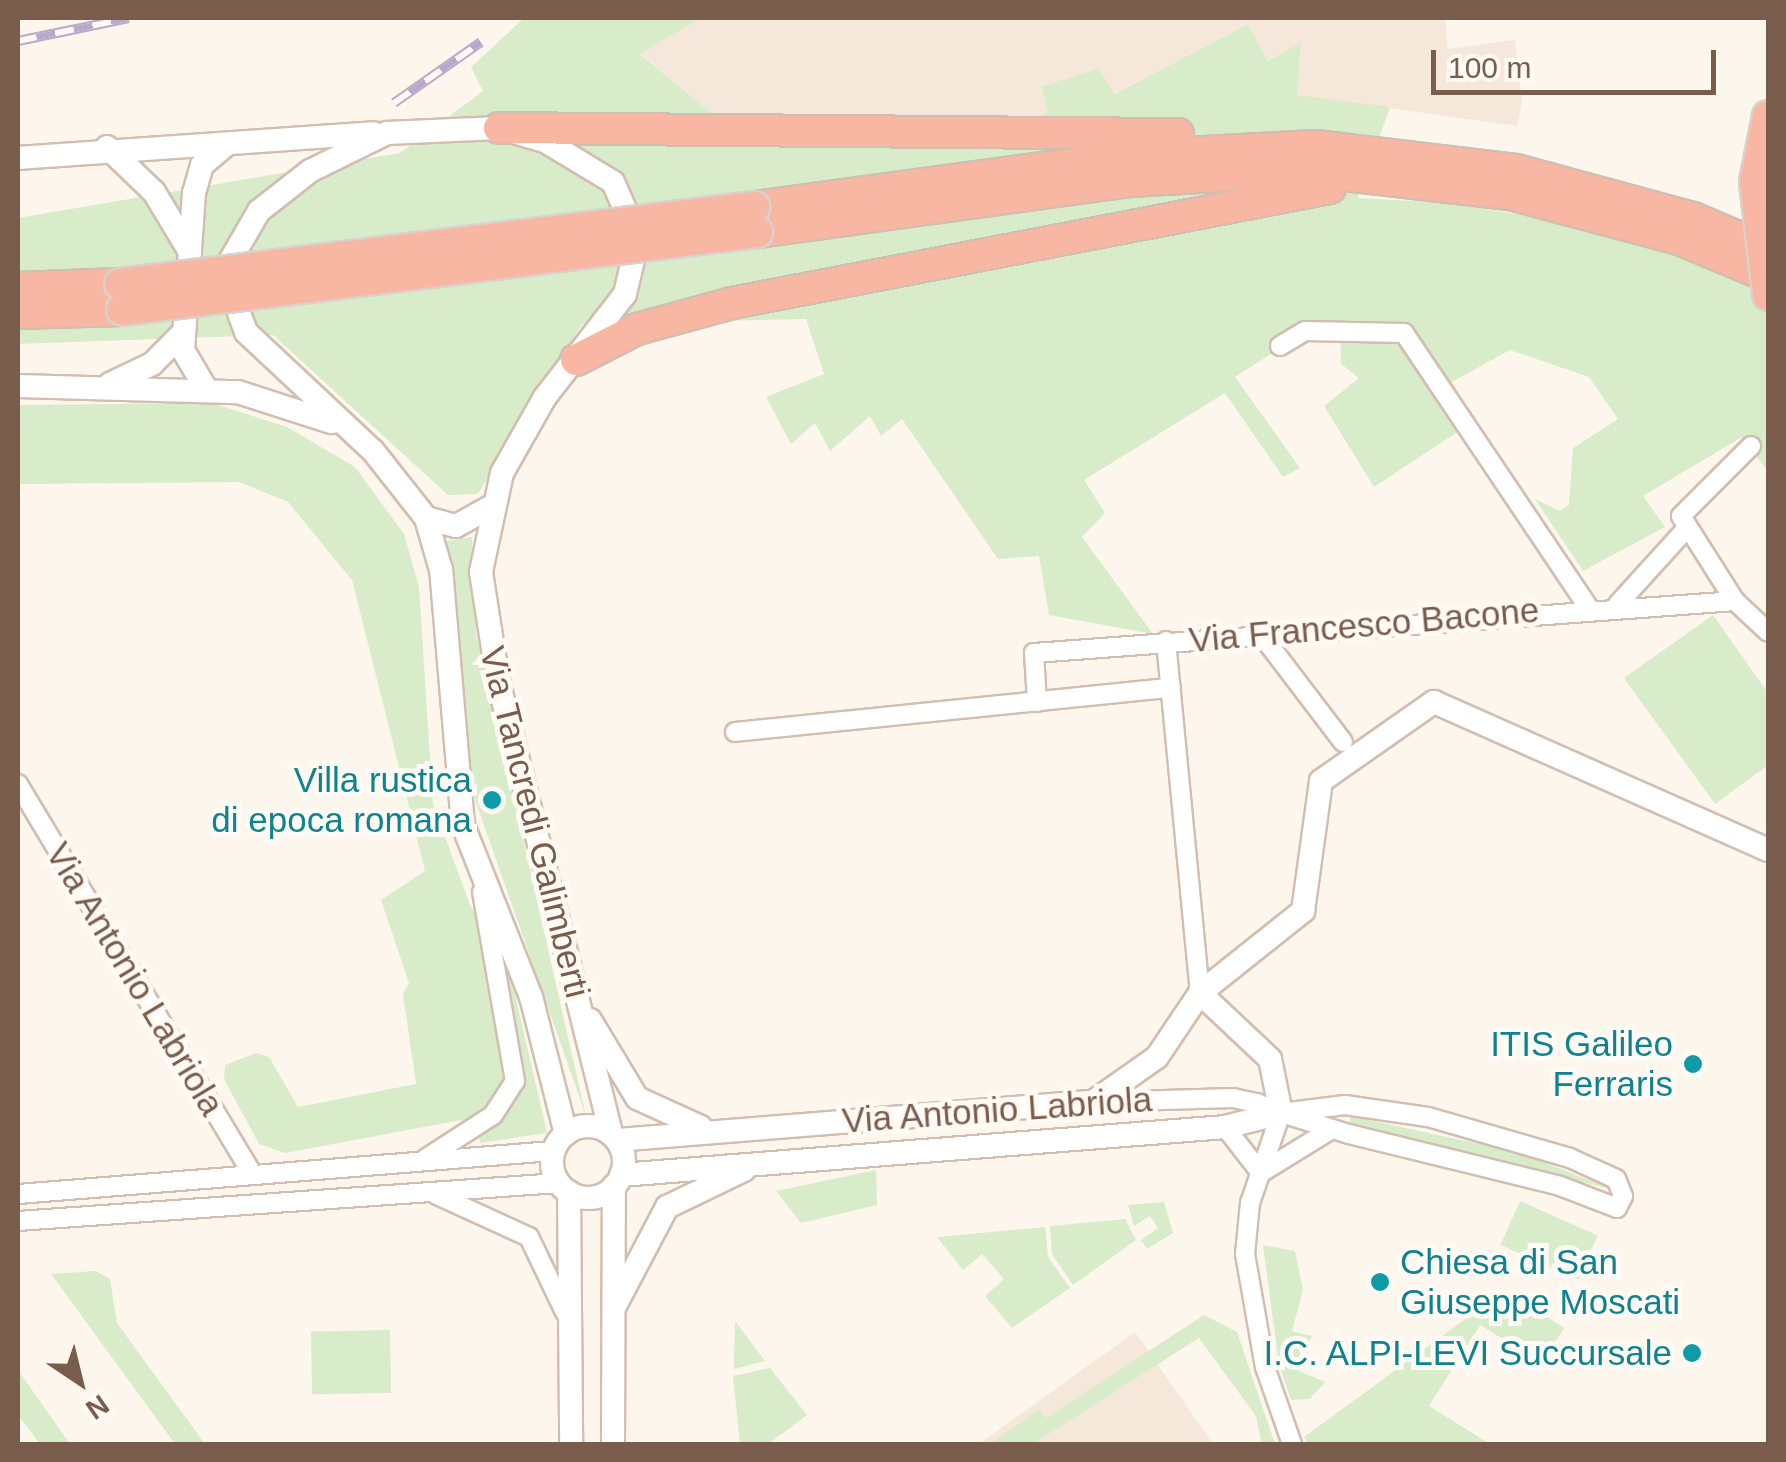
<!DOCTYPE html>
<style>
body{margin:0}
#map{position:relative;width:1786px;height:1462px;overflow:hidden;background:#fdf6ec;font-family:Helvetica,sans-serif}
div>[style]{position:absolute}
.residential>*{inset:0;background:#f5e8da}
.green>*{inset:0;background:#d8ecc9;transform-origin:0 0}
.roads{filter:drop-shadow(2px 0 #d1beb0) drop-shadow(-2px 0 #d1beb0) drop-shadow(0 2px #d1beb0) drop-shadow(0 -2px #d1beb0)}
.street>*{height:18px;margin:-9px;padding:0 9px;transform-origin:9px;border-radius:9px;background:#fff}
.secondary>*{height:22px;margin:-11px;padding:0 11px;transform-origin:11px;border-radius:11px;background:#fff}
.secondary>.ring{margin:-11px;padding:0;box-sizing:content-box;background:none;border:22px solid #fff;border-radius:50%}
.highway>*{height:30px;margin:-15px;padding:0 15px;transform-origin:15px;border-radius:15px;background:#f7b7a3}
.rail>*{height:10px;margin-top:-5px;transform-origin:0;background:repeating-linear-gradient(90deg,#fffaf3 0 19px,#b9a8c9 0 38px);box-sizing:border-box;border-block:2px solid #b9a8c9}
.bridges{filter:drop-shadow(2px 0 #dad1cd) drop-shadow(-2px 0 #dad1cd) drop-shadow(0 2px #dad1cd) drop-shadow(0 -2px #dad1cd)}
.highway-bridge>*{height:30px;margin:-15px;padding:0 15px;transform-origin:15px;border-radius:15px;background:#f7b7a3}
.dots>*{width:28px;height:28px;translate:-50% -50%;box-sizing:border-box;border:5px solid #fffaf3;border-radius:50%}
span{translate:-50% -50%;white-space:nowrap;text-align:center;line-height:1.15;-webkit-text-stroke:10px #fffaf3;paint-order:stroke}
.street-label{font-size:35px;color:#7a5c4d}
.culture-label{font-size:35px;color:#0d838f}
.right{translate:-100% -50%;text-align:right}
.left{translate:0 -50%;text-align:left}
.frame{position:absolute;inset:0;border:20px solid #7a5c4d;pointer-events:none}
.north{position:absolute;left:30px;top:1332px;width:100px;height:100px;-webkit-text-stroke:8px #fffaf3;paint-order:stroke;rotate:145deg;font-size:28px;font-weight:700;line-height:40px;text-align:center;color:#7a5c4d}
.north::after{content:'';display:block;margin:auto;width:35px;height:45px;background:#7a5c4d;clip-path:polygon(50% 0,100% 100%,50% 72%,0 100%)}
.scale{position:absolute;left:1431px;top:50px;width:285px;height:45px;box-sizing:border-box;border:5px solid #7a5c4d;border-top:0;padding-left:12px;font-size:30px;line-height:35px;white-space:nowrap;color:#7a5c4d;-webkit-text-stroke:8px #fffaf3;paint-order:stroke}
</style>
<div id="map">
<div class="residential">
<div style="clip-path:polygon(623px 18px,1445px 18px,1448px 49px,1515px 40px,1522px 101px,1517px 126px,1296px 95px,1301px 44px,1266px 61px,1248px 24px,1113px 94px,1041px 88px,1048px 112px,1029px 124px,712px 113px,640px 53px)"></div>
<div style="clip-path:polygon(1135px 1332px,1213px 1444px,979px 1444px)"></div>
</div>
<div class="green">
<div style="clip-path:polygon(524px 18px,700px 18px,640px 54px,712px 113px,1029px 124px,1048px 112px,1041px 87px,1099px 68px,1114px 94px,1248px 24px,1267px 61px,1301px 43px,1297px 95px,1390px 107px,1358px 198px,1450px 203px,1644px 235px,1750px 279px,1768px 199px,1768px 472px,1742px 437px,1643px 496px,1665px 527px,1583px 571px,1535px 499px,1560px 511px,1569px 505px,1573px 448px,1618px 419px,1589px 377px,1510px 350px,1443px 387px,1468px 425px,1374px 487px,1324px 406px,1359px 378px,1341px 364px,1340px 330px,1307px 331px,1235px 377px,1300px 468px,1283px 477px,1225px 393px,1084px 480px,1105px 513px,1082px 537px,1153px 634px,1049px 615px,1039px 556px,998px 559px,902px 419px,881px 436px,870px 416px,830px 451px,815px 423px,791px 444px,766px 397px,824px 374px,806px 319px,582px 324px,478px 494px,448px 495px,273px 335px,18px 344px,18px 218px,400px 153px,483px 91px,471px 67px)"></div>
<div style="clip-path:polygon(212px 403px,287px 427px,355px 467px,404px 534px,419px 587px,433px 804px,470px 905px,508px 964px,547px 1133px,480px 1143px,477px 1117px,285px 1153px,259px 1144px,224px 1079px,225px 1065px,256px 1053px,269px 1057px,298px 1107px,416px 1084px,403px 994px,409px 983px,381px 900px,425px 871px,352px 580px,288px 502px,239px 482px,18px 484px,18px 405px)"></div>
<div style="clip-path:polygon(472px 537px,476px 633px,586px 1116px,474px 797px,447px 541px)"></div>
<div style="clip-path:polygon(1713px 615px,1768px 693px,1768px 765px,1715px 804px,1624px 678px)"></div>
<div style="clip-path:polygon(1350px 1116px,1521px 1153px,1611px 1189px,1350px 1126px)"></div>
<div style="clip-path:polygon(876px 1170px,877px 1205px,801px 1223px,776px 1191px)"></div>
<div style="left:1520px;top:1201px;width:85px;height:48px;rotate:24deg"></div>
<div style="clip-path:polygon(1164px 1202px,1173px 1233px,1147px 1249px,1141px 1240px,1158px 1228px,1150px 1216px,1134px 1226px,1128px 1205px)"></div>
<div style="clip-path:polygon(1125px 1219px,1136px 1240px,1073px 1285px,1052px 1254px,1050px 1226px)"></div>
<div style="clip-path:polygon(1045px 1227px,1048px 1257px,1070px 1288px,1012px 1328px,985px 1296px,1004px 1279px,982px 1254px,963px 1270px,937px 1237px)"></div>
<div style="clip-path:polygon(1263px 1245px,1295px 1251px,1303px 1290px,1292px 1331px,1312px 1336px,1297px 1370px,1325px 1382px,1310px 1399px,1291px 1400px,1279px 1365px)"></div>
<div style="clip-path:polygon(96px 1271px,110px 1279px,117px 1323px,205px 1444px,175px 1444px,51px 1274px)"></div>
<div style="clip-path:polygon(1505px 1290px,1564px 1328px,1542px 1363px,1480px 1325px,1429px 1406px,1490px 1444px,1308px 1444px,1304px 1437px)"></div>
<div style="clip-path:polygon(1204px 1315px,1237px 1332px,1275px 1444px,1261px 1442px,1256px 1416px,1199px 1338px,1033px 1444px,990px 1444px,1039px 1409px,1046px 1418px)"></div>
<div style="clip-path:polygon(735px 1321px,765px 1361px,734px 1369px)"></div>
<div style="left:390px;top:1330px;width:63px;height:79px;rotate:89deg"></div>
<div style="clip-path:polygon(770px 1368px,807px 1415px,768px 1444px,740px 1444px,733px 1376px)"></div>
<div style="clip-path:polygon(18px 1370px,70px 1444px,40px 1444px,18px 1415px)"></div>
</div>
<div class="roads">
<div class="street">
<div style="left:1280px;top:346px;width:29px;rotate:-31deg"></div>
<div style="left:1305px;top:331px;width:99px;rotate:1.2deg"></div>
<div style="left:1404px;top:333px;width:330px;rotate:56.1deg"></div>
<div style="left:1751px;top:446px;width:99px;rotate:135deg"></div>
<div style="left:1681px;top:516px;width:101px;rotate:57.6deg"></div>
<div style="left:1735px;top:601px;width:45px;rotate:43.2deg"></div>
<div style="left:1618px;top:604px;width:103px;rotate:-47.8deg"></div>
<div style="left:1260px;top:633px;width:137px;rotate:52.7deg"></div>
<div style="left:1166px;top:641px;width:354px;rotate:84.5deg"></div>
<div style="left:1037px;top:702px;width:49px;rotate:-93.5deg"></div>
<div style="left:1034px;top:653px;width:703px;rotate:-4.24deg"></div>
<div style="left:735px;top:732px;width:438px;rotate:-5.8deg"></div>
<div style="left:18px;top:784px;width:455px;rotate:59deg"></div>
<div style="left:1094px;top:1102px;width:139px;rotate:-1.6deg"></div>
<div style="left:1233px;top:1098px;width:25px;rotate:12deg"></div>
<div style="left:1257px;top:1103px;width:26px;rotate:23deg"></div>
<div style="left:1281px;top:1113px;width:71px;rotate:17.2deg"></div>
<div style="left:1349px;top:1134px;width:217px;rotate:13.8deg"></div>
<div style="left:1560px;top:1186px;width:61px;rotate:21.1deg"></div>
<div style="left:1617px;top:1208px;width:13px;rotate:-63deg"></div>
<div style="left:1623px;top:1196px;width:18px;rotate:-112deg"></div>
<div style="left:1616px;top:1179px;width:51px;rotate:-155.5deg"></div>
<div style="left:1570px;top:1158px;width:148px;rotate:-163.9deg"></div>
<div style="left:1428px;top:1117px;width:84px;rotate:-171.8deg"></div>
<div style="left:1345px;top:1105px;width:64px;rotate:172.9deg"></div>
<div style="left:1281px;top:1113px;width:95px;rotate:109deg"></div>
<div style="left:1250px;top:1203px;width:51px;rotate:95.6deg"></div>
<div style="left:1245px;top:1254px;width:115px;rotate:80deg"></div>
<div style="left:1265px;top:1367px;width:82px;rotate:70.7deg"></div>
<div style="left:1225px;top:1127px;width:58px;rotate:52deg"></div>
<div style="left:425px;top:1159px;width:81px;rotate:-32.9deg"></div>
<div style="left:493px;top:1115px;width:40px;rotate:-57.1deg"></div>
<div style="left:515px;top:1081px;width:192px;rotate:-99.9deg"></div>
<div style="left:1262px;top:1172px;width:82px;rotate:-31.6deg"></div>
<div style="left:18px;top:1194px;width:537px;rotate:-4.6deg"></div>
<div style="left:435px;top:1194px;width:103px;rotate:24.6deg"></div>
<div style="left:529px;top:1237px;width:83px;rotate:64.4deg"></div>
<div style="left:18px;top:1221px;width:542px;rotate:-4.02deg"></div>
</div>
<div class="secondary">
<div style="left:107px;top:147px;width:65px;rotate:43.8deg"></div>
<div style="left:154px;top:192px;width:70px;rotate:59deg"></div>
<div style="left:18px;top:158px;width:356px;rotate:-4deg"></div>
<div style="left:110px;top:384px;width:47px;rotate:-25.5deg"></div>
<div style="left:152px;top:364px;width:44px;rotate:-45deg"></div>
<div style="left:18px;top:386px;width:220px;rotate:1.6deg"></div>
<div style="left:238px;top:392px;width:98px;rotate:17.9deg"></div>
<div style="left:206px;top:389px;width:45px;rotate:-120.5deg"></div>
<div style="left:183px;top:350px;width:157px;rotate:-86deg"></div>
<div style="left:194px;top:193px;width:29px;rotate:-74deg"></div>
<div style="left:202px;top:165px;width:31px;rotate:-40deg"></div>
<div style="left:426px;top:518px;width:31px;rotate:15deg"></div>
<div style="left:456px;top:526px;width:37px;rotate:-29deg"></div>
<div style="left:590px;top:1020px;width:91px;rotate:58.9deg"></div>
<div style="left:637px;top:1098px;width:70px;rotate:24.4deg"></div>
<div class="ring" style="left:552px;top:1126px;width:50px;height:50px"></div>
<div style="left:566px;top:1134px;width:141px;rotate:-104.3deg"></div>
<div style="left:531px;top:997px;width:185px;rotate:-111.6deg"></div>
<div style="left:463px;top:825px;width:256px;rotate:-94.9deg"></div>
<div style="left:441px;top:570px;width:54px;rotate:-106.1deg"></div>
<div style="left:426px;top:518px;width:85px;rotate:-128.3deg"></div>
<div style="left:373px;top:451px;width:174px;rotate:-136.9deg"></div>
<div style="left:246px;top:332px;width:47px;rotate:-110deg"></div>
<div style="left:230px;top:288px;width:27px;rotate:-90deg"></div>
<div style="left:230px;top:261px;width:58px;rotate:-59.9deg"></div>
<div style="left:259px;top:211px;width:65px;rotate:-38.1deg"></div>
<div style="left:310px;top:171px;width:86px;rotate:-26.3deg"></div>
<div style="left:387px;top:133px;width:112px;rotate:-2.6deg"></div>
<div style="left:499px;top:128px;width:48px;rotate:15.8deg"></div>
<div style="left:545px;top:141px;width:79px;rotate:31.1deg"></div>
<div style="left:613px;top:182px;width:62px;rotate:66.3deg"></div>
<div style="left:638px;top:239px;width:57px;rotate:103.3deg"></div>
<div style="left:625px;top:294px;width:130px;rotate:127.8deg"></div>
<div style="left:545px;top:397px;width:87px;rotate:119.5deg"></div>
<div style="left:502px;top:473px;width:101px;rotate:102deg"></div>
<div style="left:481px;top:572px;width:109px;rotate:81.1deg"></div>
<div style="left:498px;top:680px;width:468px;rotate:76deg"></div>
<div style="left:617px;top:1140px;width:478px;rotate:-4.6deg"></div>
<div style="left:1093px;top:1102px;width:78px;rotate:-35.1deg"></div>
<div style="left:1157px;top:1057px;width:77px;rotate:-56.1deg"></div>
<div style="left:1200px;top:993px;width:132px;rotate:-38.5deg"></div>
<div style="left:1303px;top:911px;width:131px;rotate:-82.1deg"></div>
<div style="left:1321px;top:781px;width:138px;rotate:-35deg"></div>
<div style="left:1434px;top:702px;width:365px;rotate:23.9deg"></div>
<div style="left:621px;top:1175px;width:606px;rotate:-4.54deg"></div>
<div style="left:1225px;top:1127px;width:58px;rotate:-14deg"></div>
<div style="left:1281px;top:1113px;width:55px;rotate:-101.5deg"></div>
<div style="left:1270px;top:1059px;width:96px;rotate:-136.7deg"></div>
<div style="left:569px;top:1192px;width:252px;rotate:89.5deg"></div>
<div style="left:615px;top:1306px;width:112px;rotate:-62.3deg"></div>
<div style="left:667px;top:1207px;width:85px;rotate:-25.7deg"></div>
<div style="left:613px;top:1444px;width:258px;rotate:-89.8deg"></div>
</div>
<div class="highway">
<div style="left:499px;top:128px;width:679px;rotate:0.51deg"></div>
<div style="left:754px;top:207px;width:379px;rotate:-7.7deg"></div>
<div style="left:1130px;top:156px;width:185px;rotate:-3.1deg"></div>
<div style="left:1315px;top:146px;width:202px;rotate:6.8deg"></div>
<div style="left:1516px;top:170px;width:183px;rotate:15.2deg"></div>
<div style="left:1693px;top:218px;width:82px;rotate:23.1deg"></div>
<div style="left:757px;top:232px;width:375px;rotate:-7.8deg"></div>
<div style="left:1129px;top:181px;width:181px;rotate:-3.2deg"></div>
<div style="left:1310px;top:171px;width:201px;rotate:6.6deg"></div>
<div style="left:1510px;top:194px;width:175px;rotate:14.9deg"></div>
<div style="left:1679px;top:239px;width:96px;rotate:22.6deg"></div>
<div style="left:18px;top:288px;width:102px;rotate:-2.2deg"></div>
<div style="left:18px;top:313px;width:104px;rotate:-1.7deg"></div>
<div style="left:576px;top:360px;width:68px;rotate:-26.9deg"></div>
<div style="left:637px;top:329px;width:98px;rotate:-15.3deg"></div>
<div style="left:732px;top:303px;width:609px;rotate:-10.89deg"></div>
</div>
</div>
<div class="rail">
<div style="left:18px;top:41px;width:113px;rotate:-11.7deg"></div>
<div style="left:394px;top:103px;width:106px;rotate:-35deg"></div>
</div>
<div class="bridges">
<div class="highway-bridge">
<div style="left:1768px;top:116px;width:67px;rotate:101.1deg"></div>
<div style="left:1755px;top:182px;width:114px;rotate:83.4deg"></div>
<div style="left:120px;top:284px;width:639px;rotate:-6.92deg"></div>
<div style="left:122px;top:310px;width:640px;rotate:-7deg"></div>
</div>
</div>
<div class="dots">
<div style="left:492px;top:800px;background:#0f9aa8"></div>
<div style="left:1693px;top:1064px;background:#0f9aa8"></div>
<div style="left:1380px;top:1282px;background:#0f9aa8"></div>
<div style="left:1692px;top:1353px;background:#0f9aa8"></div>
</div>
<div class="street-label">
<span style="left:1364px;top:625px;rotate:-5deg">Via Francesco Bacone</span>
<span style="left:535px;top:822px;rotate:76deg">Via Tancredi Galimberti</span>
<span style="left:135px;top:979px;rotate:59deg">Via Antonio Labriola</span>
<span style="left:997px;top:1110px;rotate:-4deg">Via Antonio Labriola</span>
</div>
<div class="culture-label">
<span class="right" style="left:472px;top:800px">Villa rustica<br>di epoca romana</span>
<span class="right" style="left:1673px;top:1064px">ITIS Galileo<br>Ferraris</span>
<span class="left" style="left:1400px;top:1282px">Chiesa di San<br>Giuseppe Moscati</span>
<span class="right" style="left:1672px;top:1353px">I.C. ALPI-LEVI Succursale</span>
</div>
<div class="frame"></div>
<div class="north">N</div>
<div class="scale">100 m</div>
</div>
